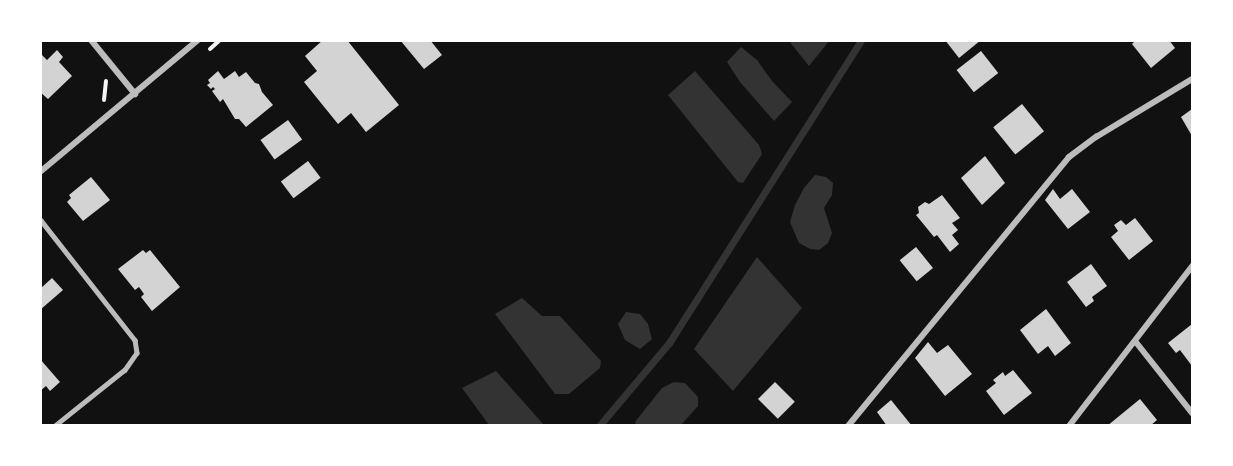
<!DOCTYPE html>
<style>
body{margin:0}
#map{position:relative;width:1233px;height:466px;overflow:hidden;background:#111;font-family:"Golos Text",sans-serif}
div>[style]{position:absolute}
.water>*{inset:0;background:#333}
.stream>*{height:7px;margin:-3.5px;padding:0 3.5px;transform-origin:3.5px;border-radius:3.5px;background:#333}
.building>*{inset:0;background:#d3d3d3;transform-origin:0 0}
.path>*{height:4px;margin:-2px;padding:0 2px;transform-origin:2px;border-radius:2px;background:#f5f5f5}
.service>*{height:4.5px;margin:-2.25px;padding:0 2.25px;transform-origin:2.25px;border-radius:2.25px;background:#bcbcbc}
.minor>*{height:6px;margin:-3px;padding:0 3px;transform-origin:3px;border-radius:3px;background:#bcbcbc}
span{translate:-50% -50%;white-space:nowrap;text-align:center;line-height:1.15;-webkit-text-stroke:4.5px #fff;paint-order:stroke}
.frame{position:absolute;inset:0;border:42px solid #fff;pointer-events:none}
</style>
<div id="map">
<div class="water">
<div style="clip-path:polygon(830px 40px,809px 66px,789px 41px,789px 40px)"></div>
<div style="clip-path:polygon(741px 47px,757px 60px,772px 81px,792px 102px,774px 121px,740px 82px,727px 62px)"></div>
<div style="clip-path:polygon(695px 71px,759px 145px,762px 154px,743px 183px,738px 182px,668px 95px)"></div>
<div style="clip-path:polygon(815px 175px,826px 177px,833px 183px,832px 195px,824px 208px,832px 233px,828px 243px,819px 250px,810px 249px,799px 243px,790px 222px,795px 205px,804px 188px)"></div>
<div style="clip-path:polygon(757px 257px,802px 308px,733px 391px,694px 349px)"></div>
<div style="clip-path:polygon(522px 298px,542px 316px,560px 316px,601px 361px,600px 368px,569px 394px,555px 394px,495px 314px)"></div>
<div style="clip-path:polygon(626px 312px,640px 314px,648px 324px,652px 339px,640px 349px,625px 340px,618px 324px)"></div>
<div style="clip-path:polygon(496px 371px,544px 425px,489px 425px,462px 388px)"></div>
<div style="clip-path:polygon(674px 382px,685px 383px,698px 397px,698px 406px,681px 425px,636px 425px,635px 422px,662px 388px)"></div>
</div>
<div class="stream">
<div style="left:599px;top:426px;width:109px;rotate:-49.9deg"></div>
<div style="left:669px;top:343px;width:359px;rotate:-57.6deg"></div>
</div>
<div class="building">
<div style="clip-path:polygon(323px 40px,347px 40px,399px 105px,366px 132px,351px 113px,338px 124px,304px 82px,317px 71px,305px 56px)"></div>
<div style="clip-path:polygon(400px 40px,430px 40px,442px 55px,424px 69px)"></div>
<div style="clip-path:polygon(945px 40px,981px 40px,959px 58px)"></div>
<div style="clip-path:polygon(1136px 40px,1169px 40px,1175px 48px,1151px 68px,1132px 44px)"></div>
<div style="clip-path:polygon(57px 50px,63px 57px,59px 62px,72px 76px,48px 99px,40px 92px,40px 53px,47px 60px)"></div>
<div style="left:981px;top:51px;width:28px;height:31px;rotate:52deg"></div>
<div style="clip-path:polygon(218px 71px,224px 79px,235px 71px,239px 77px,246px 72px,255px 83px,259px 84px,262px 92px,273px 105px,246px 127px,239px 119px,235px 119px,223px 99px,220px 102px,212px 91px,215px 89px,213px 87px,211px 89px,207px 85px,210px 83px,208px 80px)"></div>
<div style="left:1022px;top:104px;width:35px;height:37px;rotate:51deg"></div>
<div style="clip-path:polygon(1192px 109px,1192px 136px,1181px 117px)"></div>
<div style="left:288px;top:120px;width:24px;height:34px;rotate:54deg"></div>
<div style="clip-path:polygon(985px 156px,1005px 183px,982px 205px,961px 178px)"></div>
<div style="left:308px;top:161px;width:21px;height:34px;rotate:53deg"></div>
<div style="clip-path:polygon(91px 177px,110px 200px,83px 221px,67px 202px,71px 198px,69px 195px)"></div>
<div style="clip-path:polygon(1053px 189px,1060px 199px,1072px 189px,1090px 212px,1068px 229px,1045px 200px)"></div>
<div style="clip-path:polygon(942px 195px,960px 218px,952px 223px,958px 230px,952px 235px,959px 244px,950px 252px,937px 235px,934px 237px,916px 215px,919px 213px,918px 207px,925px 202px,929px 204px)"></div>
<div style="clip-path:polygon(1135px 218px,1153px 241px,1129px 260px,1111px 237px,1118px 231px,1114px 225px,1121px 220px,1126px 225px)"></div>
<div style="left:916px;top:247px;width:27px;height:21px;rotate:51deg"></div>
<div style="clip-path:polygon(143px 250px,146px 253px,150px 250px,180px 287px,152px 311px,141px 297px,144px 294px,139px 287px,135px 290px,118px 269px)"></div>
<div style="clip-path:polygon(1091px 264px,1107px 286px,1092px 297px,1094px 301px,1086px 307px,1067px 282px)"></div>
<div style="clip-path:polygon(52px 278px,63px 290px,40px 310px,40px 289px)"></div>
<div style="clip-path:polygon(1046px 309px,1071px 343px,1055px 356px,1048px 346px,1038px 354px,1020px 330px)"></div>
<div style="clip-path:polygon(1192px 324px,1192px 366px,1180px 350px,1176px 353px,1168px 343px)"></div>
<div style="clip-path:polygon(928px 342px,937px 353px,948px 345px,972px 374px,945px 396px,915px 358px)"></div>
<div style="clip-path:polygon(40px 359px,60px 382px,50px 391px,46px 386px,40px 391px)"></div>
<div style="clip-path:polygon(1013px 370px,1032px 393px,1004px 415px,986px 391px,996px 383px,993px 380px,1003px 372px,1005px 376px)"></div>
<div style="left:775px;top:382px;width:28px;height:24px;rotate:45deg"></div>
<div style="clip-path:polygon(1140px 399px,1157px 420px,1150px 426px,1107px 426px)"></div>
<div style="clip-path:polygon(891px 400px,912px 426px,887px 426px,877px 412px)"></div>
</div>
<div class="path">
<div style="left:210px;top:49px;width:13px;rotate:-42deg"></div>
<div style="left:104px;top:100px;width:19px;rotate:-84deg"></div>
</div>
<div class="service">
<div style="left:40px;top:219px;width:154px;rotate:51.9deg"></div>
<div style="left:135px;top:340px;width:13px;rotate:81deg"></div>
<div style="left:137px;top:353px;width:21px;rotate:125deg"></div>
<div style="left:125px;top:370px;width:90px;rotate:141.3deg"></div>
</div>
<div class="minor">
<div style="left:91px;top:40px;width:70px;rotate:50.8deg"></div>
<div style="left:40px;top:172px;width:206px;rotate:-39.9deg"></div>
<div style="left:1135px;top:341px;width:92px;rotate:51.6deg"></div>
<div style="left:848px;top:426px;width:348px;rotate:-50.6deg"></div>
<div style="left:1069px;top:157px;width:34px;rotate:-37deg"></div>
<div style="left:1096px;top:137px;width:112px;rotate:-31.1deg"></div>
<div style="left:1069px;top:426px;width:202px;rotate:-52.4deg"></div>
</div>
<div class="frame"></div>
</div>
